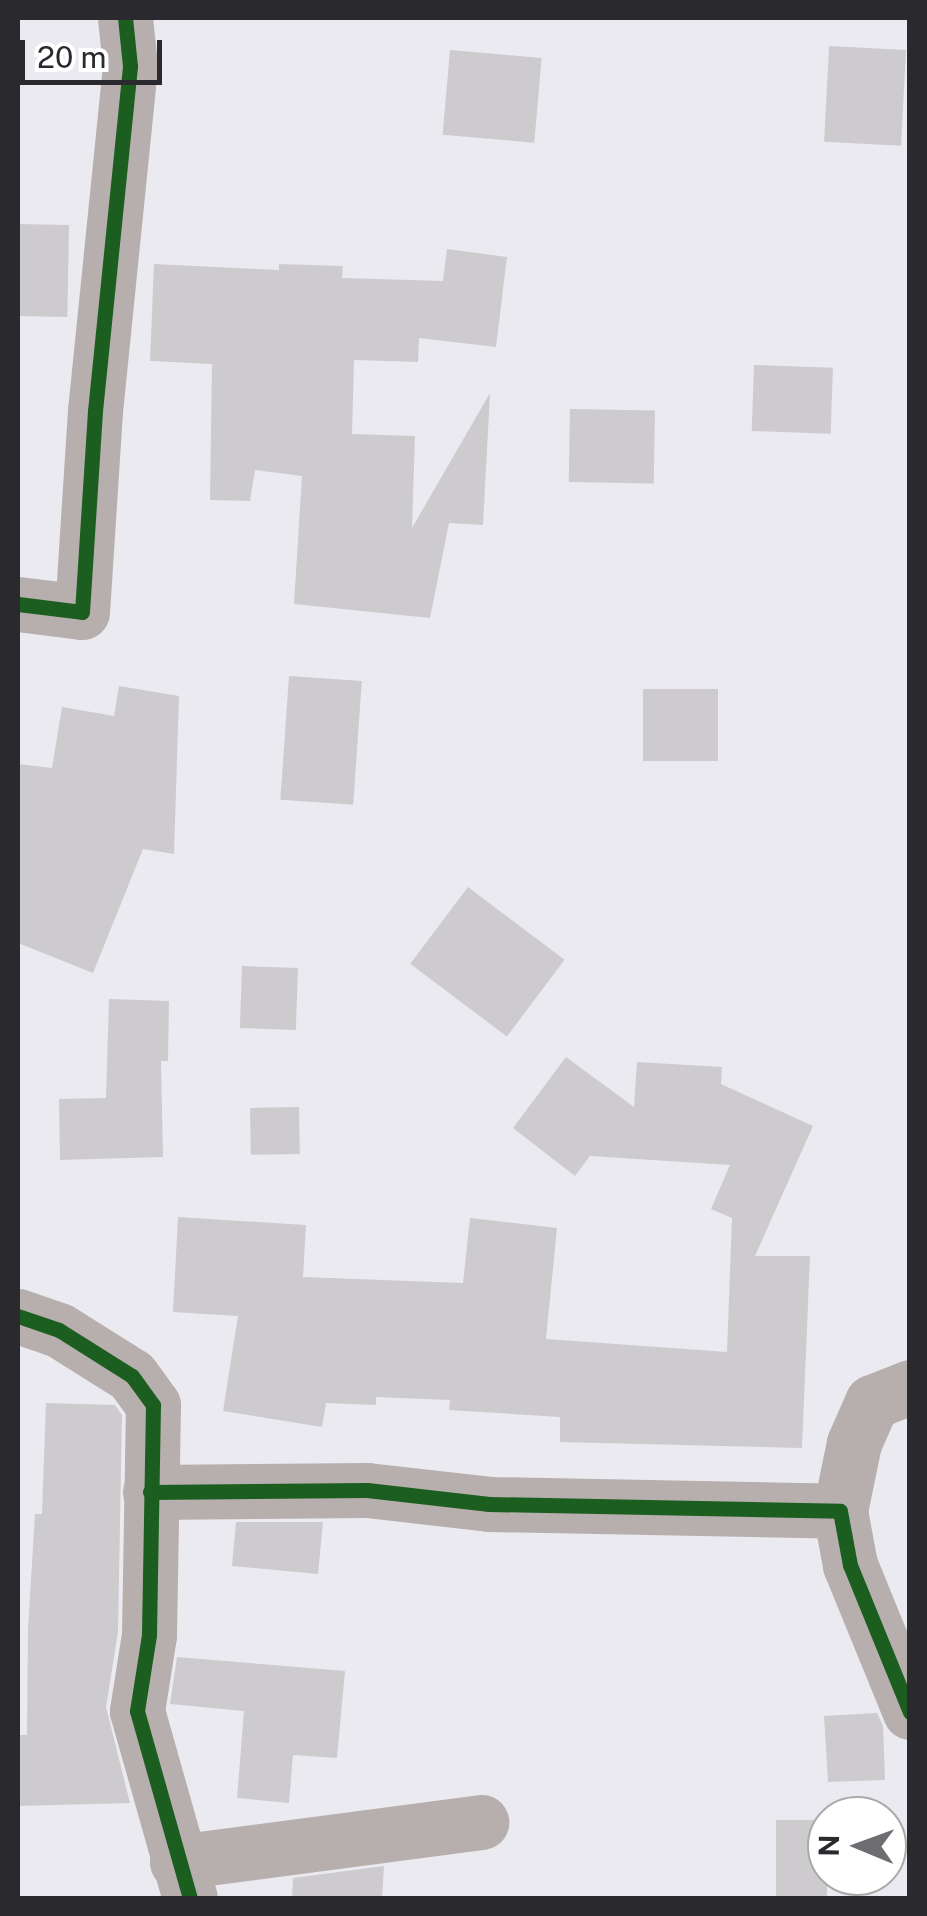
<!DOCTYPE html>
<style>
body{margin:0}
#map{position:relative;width:927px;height:1916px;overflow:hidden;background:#eaeaf0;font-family:"Public Sans",sans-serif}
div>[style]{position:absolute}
.building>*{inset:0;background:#cdcbce;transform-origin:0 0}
.minor>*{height:55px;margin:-27.5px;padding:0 27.5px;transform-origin:27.5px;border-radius:27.5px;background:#b7aeae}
.cycleway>*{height:15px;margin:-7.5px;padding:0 7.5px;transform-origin:7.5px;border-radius:7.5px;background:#1b5e20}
span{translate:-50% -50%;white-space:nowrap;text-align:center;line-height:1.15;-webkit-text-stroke:10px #fff;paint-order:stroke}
.frame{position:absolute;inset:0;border:20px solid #2a2a2e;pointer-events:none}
.north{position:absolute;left:807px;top:1796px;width:100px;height:100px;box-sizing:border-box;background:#fff;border:2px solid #aaaaab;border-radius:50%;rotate:271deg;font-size:28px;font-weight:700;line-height:40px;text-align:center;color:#2a2a2e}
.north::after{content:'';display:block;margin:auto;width:35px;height:45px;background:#6d6d72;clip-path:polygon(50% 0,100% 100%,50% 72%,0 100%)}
.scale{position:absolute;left:20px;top:40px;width:142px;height:45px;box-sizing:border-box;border:5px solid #2a2a2e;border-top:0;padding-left:12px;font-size:30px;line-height:35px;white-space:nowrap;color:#2a2a2e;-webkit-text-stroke:8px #fff;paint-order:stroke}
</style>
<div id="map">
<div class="building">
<div style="left:450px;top:50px;width:92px;height:85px;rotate:5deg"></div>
<div style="left:906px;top:50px;width:96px;height:77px;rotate:93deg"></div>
<div style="left:18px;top:224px;width:51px;height:92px;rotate:1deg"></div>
<div style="clip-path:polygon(447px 249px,507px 257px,496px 347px,419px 338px,418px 362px,354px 360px,352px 434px,415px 436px,412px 528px,490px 393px,483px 525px,449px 523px,430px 618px,294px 604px,302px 476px,255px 470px,250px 501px,210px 500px,212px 364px,150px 361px,154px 264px,279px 270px,279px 264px,343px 266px,342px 278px,443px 281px)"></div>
<div style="left:754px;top:365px;width:79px;height:66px;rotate:2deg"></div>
<div style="left:570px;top:409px;width:85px;height:73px;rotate:1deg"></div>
<div style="left:289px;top:676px;width:73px;height:124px;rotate:4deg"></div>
<div style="clip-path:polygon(119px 686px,179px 696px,174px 854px,143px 849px,93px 973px,18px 943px,18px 764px,52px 768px,62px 707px,114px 716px)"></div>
<div style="left:643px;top:689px;width:75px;height:72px"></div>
<div style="left:468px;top:887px;width:121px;height:96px;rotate:37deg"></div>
<div style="left:242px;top:966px;width:56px;height:62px;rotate:2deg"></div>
<div style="clip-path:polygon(109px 999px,169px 1001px,168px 1061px,161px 1061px,163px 1157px,60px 1160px,59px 1099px,106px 1098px)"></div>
<div style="clip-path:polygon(566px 1057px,634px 1107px,637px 1062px,722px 1067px,721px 1084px,813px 1126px,755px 1256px,810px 1256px,802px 1448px,560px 1442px,560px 1417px,449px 1410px,450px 1400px,376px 1397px,376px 1405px,326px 1403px,322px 1427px,223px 1411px,238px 1316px,173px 1312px,178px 1217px,306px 1225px,303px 1277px,463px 1283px,470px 1218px,557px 1228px,546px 1339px,727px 1352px,732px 1218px,711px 1209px,730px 1165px,590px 1156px,575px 1176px,513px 1128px)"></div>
<div style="left:299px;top:1107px;width:47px;height:49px;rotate:89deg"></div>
<div style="clip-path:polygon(46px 1403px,115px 1405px,122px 1415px,118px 1632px,106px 1707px,130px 1803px,18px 1806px,18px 1735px,27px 1735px,28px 1629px,35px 1514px,42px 1514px)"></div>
<div style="clip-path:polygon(236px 1522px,323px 1522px,318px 1574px,232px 1566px)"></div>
<div style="clip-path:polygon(177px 1657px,345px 1671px,337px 1758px,293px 1755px,289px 1803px,237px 1798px,244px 1711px,170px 1704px)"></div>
<div style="clip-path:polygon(877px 1713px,883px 1726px,885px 1780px,828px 1782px,824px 1716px)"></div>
<div style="left:827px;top:1820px;width:78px;height:51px;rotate:90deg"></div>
<div style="clip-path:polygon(384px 1866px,382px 1898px,292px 1898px,293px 1878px)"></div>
</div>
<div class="minor">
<div style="left:18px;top:604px;width:64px;rotate:7.1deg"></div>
<div style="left:82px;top:612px;width:201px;rotate:-86.3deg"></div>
<div style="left:95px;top:411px;width:347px;rotate:-84.2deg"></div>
<div style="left:130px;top:66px;width:48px;rotate:-95.9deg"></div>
<div style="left:18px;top:1316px;width:43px;rotate:18.9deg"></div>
<div style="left:59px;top:1330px;width:86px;rotate:32.2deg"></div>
<div style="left:132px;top:1376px;width:36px;rotate:54deg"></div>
<div style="left:153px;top:1405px;width:230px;rotate:91deg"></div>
<div style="left:149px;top:1635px;width:77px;rotate:99deg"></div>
<div style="left:137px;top:1711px;width:194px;rotate:74.2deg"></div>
<div style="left:150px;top:1492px;width:217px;rotate:-0.5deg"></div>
<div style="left:367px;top:1490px;width:123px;rotate:6.5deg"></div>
<div style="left:489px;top:1504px;width:351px;rotate:1.1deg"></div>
<div style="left:840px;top:1511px;width:55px;rotate:79.5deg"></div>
<div style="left:850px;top:1565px;width:159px;rotate:67.8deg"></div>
<div style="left:840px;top:1511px;width:69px;rotate:-78.4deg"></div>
<div style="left:854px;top:1443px;width:45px;rotate:-66.3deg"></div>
<div style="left:872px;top:1402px;width:41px;rotate:-21.5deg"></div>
<div style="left:177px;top:1862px;width:307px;rotate:-7.5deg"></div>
</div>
<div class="cycleway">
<div style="left:18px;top:604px;width:64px;rotate:7.1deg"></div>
<div style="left:82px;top:612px;width:201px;rotate:-86.3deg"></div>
<div style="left:95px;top:411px;width:347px;rotate:-84.2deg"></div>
<div style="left:130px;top:66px;width:48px;rotate:-95.9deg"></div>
<div style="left:18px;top:1316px;width:43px;rotate:18.9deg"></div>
<div style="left:59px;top:1330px;width:86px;rotate:32.2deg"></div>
<div style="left:132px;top:1376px;width:36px;rotate:54deg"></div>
<div style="left:153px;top:1405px;width:230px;rotate:91deg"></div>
<div style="left:149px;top:1635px;width:77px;rotate:99deg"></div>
<div style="left:137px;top:1711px;width:194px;rotate:74.2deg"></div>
<div style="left:150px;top:1492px;width:217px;rotate:-0.5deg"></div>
<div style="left:367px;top:1490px;width:123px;rotate:6.5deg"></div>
<div style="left:489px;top:1504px;width:351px;rotate:1.1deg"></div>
<div style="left:840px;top:1511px;width:55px;rotate:79.5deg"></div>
<div style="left:850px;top:1565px;width:159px;rotate:67.8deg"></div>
</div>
<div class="frame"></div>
<div class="north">N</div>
<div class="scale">20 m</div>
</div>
